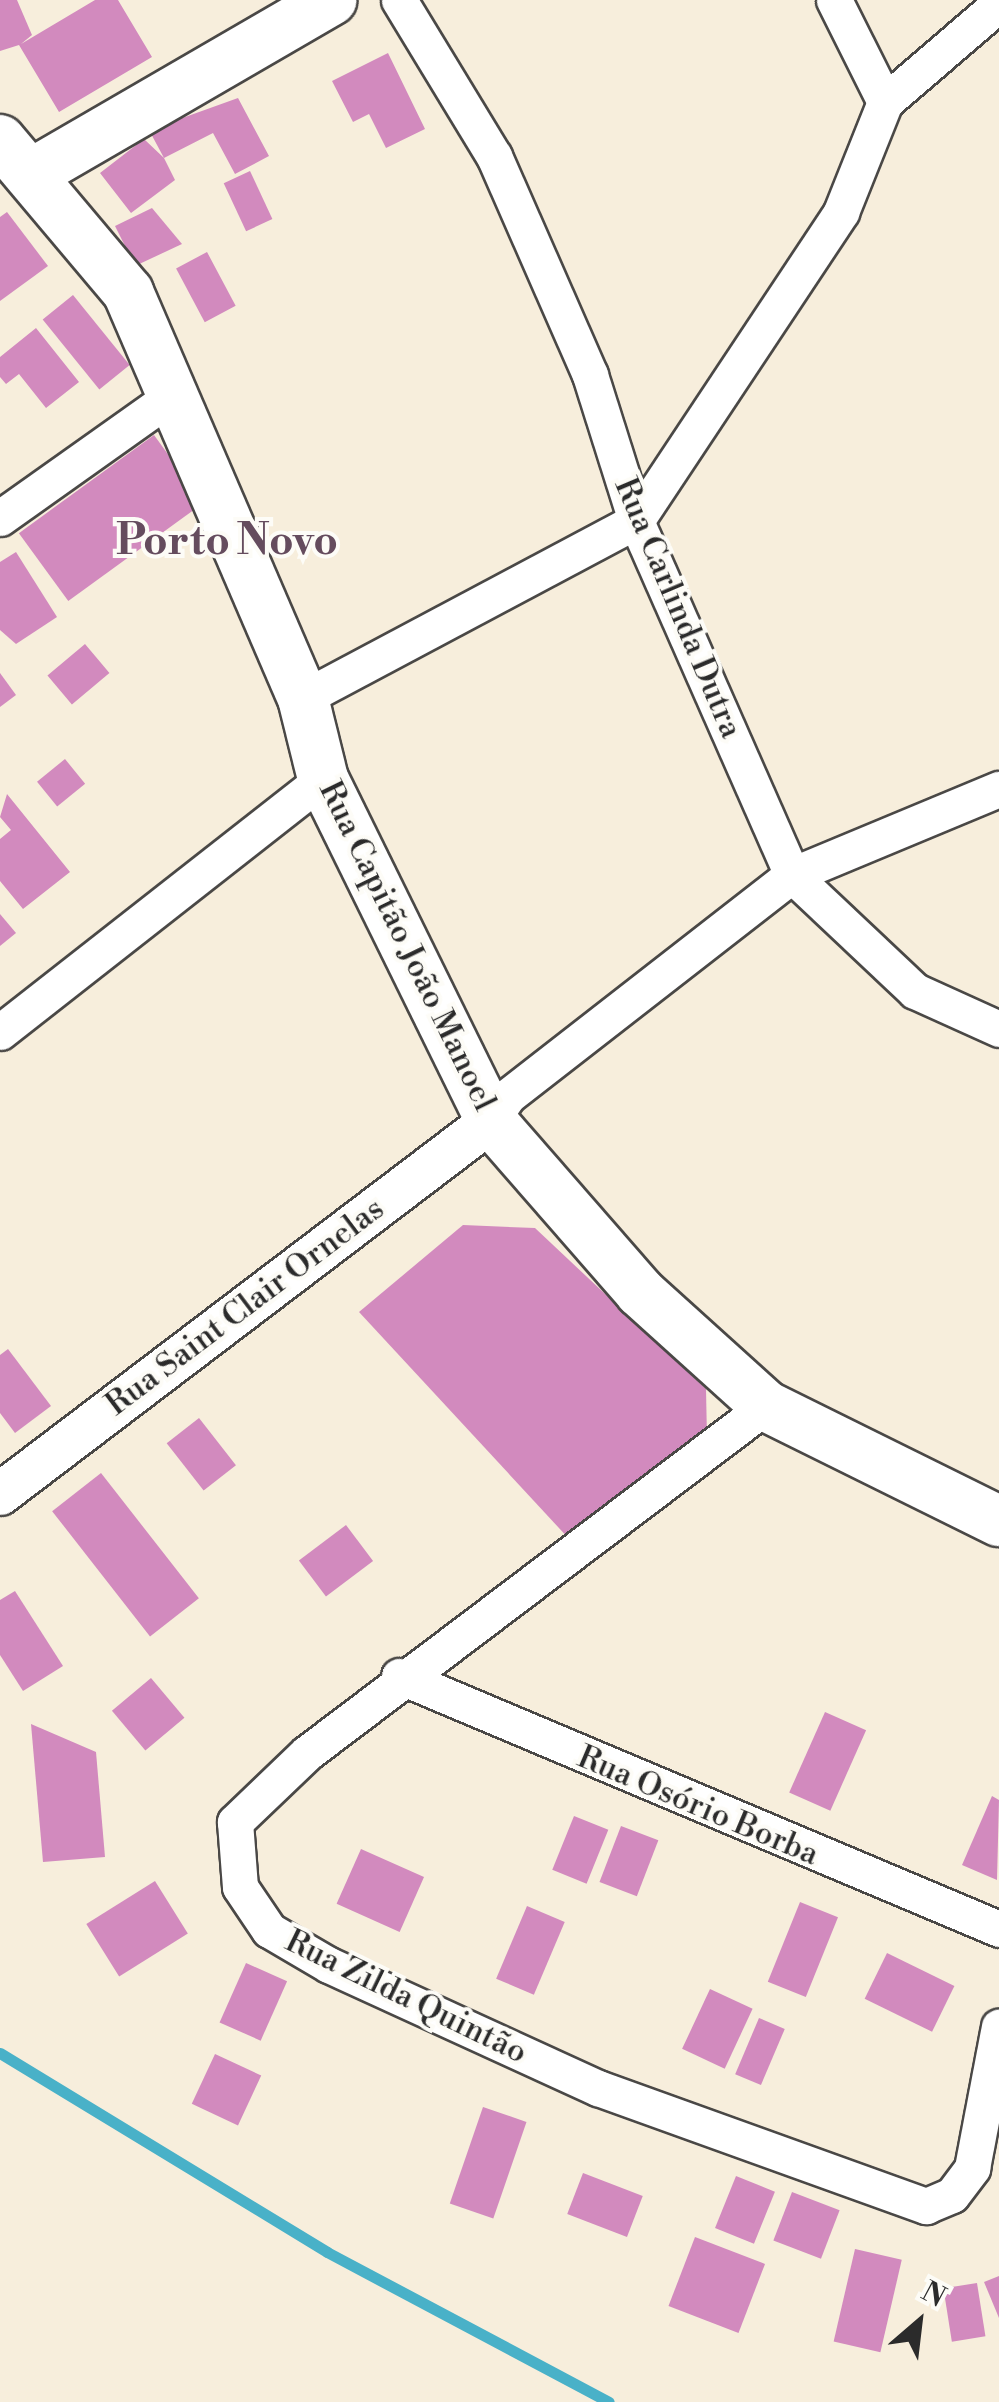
<!DOCTYPE html>
<meta charset="utf-8">
<style>
body{margin:0}
#map{position:relative;width:999px;height:2402px;overflow:hidden;background:#f7eedc;font-family:"Libre Bodoni",serif}
div>[style]{position:absolute}
.stream>*{height:11px;margin:-5.5px;padding:0 5.5px;transform-origin:5.5px;border-radius:5.5px;background:#49b1c8}
.building>*{inset:0;background:#d28abe;transform-origin:0 0}
.roads{filter:drop-shadow(2px 0 #4a4846) drop-shadow(-2px 0 #4a4846) drop-shadow(0 2px #4a4846) drop-shadow(0 -2px #4a4846)}
.minor>*{height:35px;margin:-17.5px;padding:0 17.5px;transform-origin:17.5px;border-radius:17.5px;background:#fff}
.tertiary>*{height:42px;margin:-21px;padding:0 21px;transform-origin:21px;border-radius:21px;background:#fff}
.secondary>*{height:50px;margin:-25px;padding:0 25px;transform-origin:25px;border-radius:25px;background:#fff}
span{translate:-50% -50%;white-space:nowrap;text-align:center;line-height:1.15;-webkit-text-stroke:8px #fdfcf7;paint-order:stroke}
.street-label{font-size:32px;color:#2b2b2b}
.district-label{font-size:42px;color:#654c5e;font-weight:700}
.north{position:absolute;left:869px;top:2272px;width:100px;height:100px;-webkit-text-stroke:8px #fdfcf7;paint-order:stroke;rotate:28deg;font-size:28px;font-weight:700;line-height:40px;text-align:center;color:#2b2b2b}
.north::after{content:'';display:block;margin:auto;width:35px;height:45px;background:#2b2b2b;clip-path:polygon(50% 0,100% 100%,50% 72%,0 100%)}
</style>
<div id="map">
<div class="stream">
<div style="left:0;top:2053px;width:383px;rotate:31.3deg"></div>
<div style="left:327px;top:2252px;width:319px;rotate:28deg"></div>
</div>
<div class="building">
<div style="clip-path:polygon(0 0,17px 0,32px 35px,21px 44px,95px 0,118px 0,152px 57px,59px 112px,19px 45px,0 51px)"></div>
<div style="clip-path:polygon(388px 53px,425px 129px,386px 148px,369px 114px,353px 122px,332px 81px)"></div>
<div style="clip-path:polygon(238px 98px,269px 156px,235px 174px,213px 133px,164px 158px,175px 180px,131px 213px,100px 173px,144px 139px,164px 158px,149px 130px)"></div>
<div style="left:250px;top:171px;width:53px;height:29px;rotate:65deg"></div>
<div style="clip-path:polygon(152px 208px,182px 244px,135px 266px,115px 226px)"></div>
<div style="clip-path:polygon(7px 212px,48px 266px,0 301px,0 217px)"></div>
<div style="left:207px;top:252px;width:61px;height:35px;rotate:62deg"></div>
<div style="left:73px;top:295px;width:90px;height:39px;rotate:51deg"></div>
<div style="clip-path:polygon(36px 328px,79px 382px,46px 408px,19px 374px,6px 384px,0 377px,0 357px)"></div>
<div style="left:154px;top:435px;width:84px;height:167px;rotate:54deg"></div>
<div style="clip-path:polygon(16px 552px,57px 617px,16px 644px,0 630px,0 562px)"></div>
<div style="left:85px;top:644px;width:38px;height:49px;rotate:50deg"></div>
<div style="clip-path:polygon(0 673px,16px 695px,0 707px)"></div>
<div style="left:65px;top:759px;width:32px;height:36px;rotate:51deg"></div>
<div style="clip-path:polygon(7px 794px,70px 872px,23px 909px,0 881px,0 839px,11px 830px,0 817px)"></div>
<div style="clip-path:polygon(0 914px,16px 933px,0 946px)"></div>
<div style="clip-path:polygon(463px 1225px,535px 1228px,706px 1389px,707px 1439px,571px 1541px,359px 1312px)"></div>
<div style="clip-path:polygon(8px 1349px,51px 1406px,15px 1433px,0 1413px,0 1355px)"></div>
<div style="left:199px;top:1418px;width:60px;height:41px;rotate:52deg"></div>
<div style="left:101px;top:1473px;width:159px;height:62px;rotate:52deg"></div>
<div style="left:346px;top:1525px;width:45px;height:59px;rotate:53deg"></div>
<div style="clip-path:polygon(15px 1591px,63px 1666px,23px 1691px,0 1655px,0 1600px)"></div>
<div style="left:151px;top:1678px;width:52px;height:51px;rotate:50deg"></div>
<div style="left:825px;top:1712px;width:45px;height:88px;rotate:24deg"></div>
<div style="clip-path:polygon(31px 1724px,96px 1752px,105px 1857px,43px 1862px)"></div>
<div style="clip-path:polygon(992px 1796px,999px 1800px,997px 1880px,962px 1865px)"></div>
<div style="left:574px;top:1816px;width:37px;height:58px;rotate:22deg"></div>
<div style="left:621px;top:1826px;width:40px;height:60px;rotate:21deg"></div>
<div style="left:361px;top:1849px;width:69px;height:60px;rotate:24deg"></div>
<div style="left:155px;top:1881px;width:62px;height:81px;rotate:58deg"></div>
<div style="left:800px;top:1902px;width:41px;height:86px;rotate:22deg"></div>
<div style="left:527px;top:1906px;width:41px;height:79px;rotate:23deg"></div>
<div style="left:887px;top:1953px;width:75px;height:51px;rotate:26deg"></div>
<div style="left:246px;top:1963px;width:45px;height:65px;rotate:24deg"></div>
<div style="left:710px;top:1989px;width:47px;height:66px;rotate:25deg"></div>
<div style="left:759px;top:2018px;width:28px;height:61px;rotate:23deg"></div>
<div style="left:215px;top:2054px;width:51px;height:55px;rotate:25deg"></div>
<div style="left:483px;top:2107px;width:46px;height:102px;rotate:19deg"></div>
<div style="left:583px;top:2173px;width:64px;height:44px;rotate:21deg"></div>
<div style="left:736px;top:2176px;width:42px;height:56px;rotate:22deg"></div>
<div style="left:792px;top:2192px;width:51px;height:52px;rotate:21deg"></div>
<div style="left:695px;top:2237px;width:75px;height:74px;rotate:21deg"></div>
<div style="left:855px;top:2249px;width:48px;height:95px;rotate:13deg"></div>
<div style="clip-path:polygon(999px 2276px,999px 2318px,984px 2282px)"></div>
<div style="left:977px;top:2283px;width:54px;height:34px;rotate:81deg"></div>
</div>
<div class="roads">
<div class="minor">
<div style="left:399px;top:0;width:183px;rotate:58.7deg"></div>
<div style="left:494px;top:156px;width:239px;rotate:66.3deg"></div>
<div style="left:590px;top:375px;width:153px;rotate:72.5deg"></div>
<div style="left:636px;top:521px;width:387px;rotate:66.2deg"></div>
<div style="left:792px;top:875px;width:169px;rotate:43.3deg"></div>
<div style="left:915px;top:991px;width:92px;rotate:24.3deg"></div>
<div style="left:834px;top:0;width:114px;rotate:63.4deg"></div>
<div style="left:0;top:518px;width:217px;rotate:-35.4deg"></div>
<div style="left:303px;top:698px;width:377px;rotate:-28deg"></div>
<div style="left:636px;top:521px;width:371px;rotate:-56.4deg"></div>
<div style="left:841px;top:212px;width:118px;rotate:-68.2deg"></div>
<div style="left:885px;top:102px;width:150px;rotate:-40.7deg"></div>
<div style="left:0;top:1032px;width:410px;rotate:-38.1deg"></div>
<div style="left:491px;top:1121px;width:30px;rotate:-56deg"></div>
<div style="left:508px;top:1096px;width:360px;rotate:-37.9deg"></div>
<div style="left:792px;top:875px;width:224px;rotate:-22.6deg"></div>
<div style="left:766px;top:1406px;width:575px;rotate:142.91deg"></div>
<div style="left:307px;top:1753px;width:100px;rotate:136.2deg"></div>
<div style="left:235px;top:1822px;width:65px;rotate:85.6deg"></div>
<div style="left:240px;top:1887px;width:52px;rotate:56deg"></div>
<div style="left:269px;top:1930px;width:69px;rotate:30.3deg"></div>
<div style="left:329px;top:1965px;width:296px;rotate:24.6deg"></div>
<div style="left:598px;top:2088px;width:349px;rotate:19.8deg"></div>
<div style="left:926px;top:2206px;width:28px;rotate:-23deg"></div>
<div style="left:952px;top:2195px;width:34px;rotate:-53deg"></div>
<div style="left:972px;top:2168px;width:144px;rotate:-79.2deg"></div>
<div style="left:399px;top:1676px;width:651px;rotate:22.86deg"></div>
</div>
<div class="tertiary">
<div style="left:0;top:1494px;width:617px;rotate:-37.22deg"></div>
</div>
<div class="secondary">
<div style="left:0;top:140px;width:199px;rotate:49.9deg"></div>
<div style="left:128px;top:292px;width:442px;rotate:66.7deg"></div>
<div style="left:303px;top:698px;width:83px;rotate:76.1deg"></div>
<div style="left:323px;top:779px;width:381px;rotate:63.8deg"></div>
<div style="left:491px;top:1121px;width:227px;rotate:48.9deg"></div>
<div style="left:640px;top:1292px;width:170px;rotate:42.1deg"></div>
<div style="left:766px;top:1406px;width:260px;rotate:26.3deg"></div>
<div style="left:33px;top:173px;width:345px;rotate:-30.1deg"></div>
</div>
</div>
<div class="street-label">
<span style="left:678px;top:608px;rotate:67deg">Rua Carlinda Dutra</span>
<span style="left:407px;top:946px;rotate:64deg">Rua Capitão João Manoel</span>
<span style="left:245px;top:1307px;rotate:-37deg">Rua Saint Clair Ornelas</span>
<span style="left:698px;top:1806px;rotate:23deg">Rua Osório Borba</span>
<span style="left:406px;top:1997px;rotate:26deg">Rua Zilda Quintão</span>
</div>
<div class="district-label">
<span style="left:227px;top:542px">Porto Novo</span>
</div>
<div class="north">N</div>
</div>
